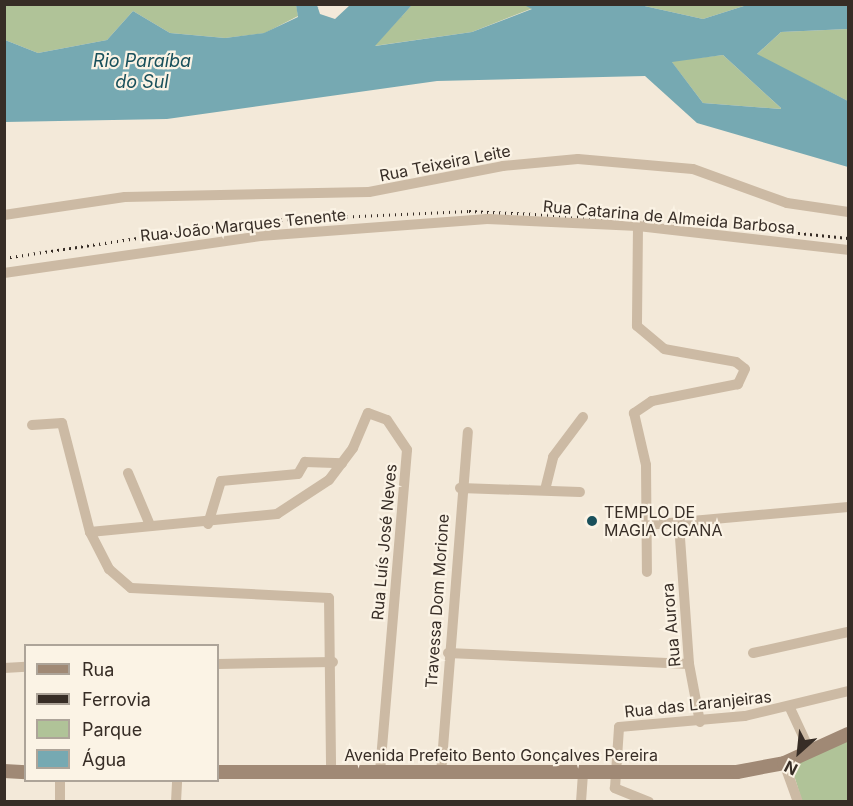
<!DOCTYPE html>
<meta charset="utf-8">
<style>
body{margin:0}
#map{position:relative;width:853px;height:806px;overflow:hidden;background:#f3e9d9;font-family:Inter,sans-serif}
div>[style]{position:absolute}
.green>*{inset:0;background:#b0c398}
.water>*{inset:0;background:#76a9b2}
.street>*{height:10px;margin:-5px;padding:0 5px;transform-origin:5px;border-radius:5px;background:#ccbaa4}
.secondary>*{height:14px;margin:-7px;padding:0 7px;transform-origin:7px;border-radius:7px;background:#a08975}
.rail>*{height:3px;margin-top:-1.5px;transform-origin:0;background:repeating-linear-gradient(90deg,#372d26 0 1.5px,transparent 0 6px)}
.dots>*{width:16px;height:16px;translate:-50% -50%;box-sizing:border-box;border:3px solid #fbf3e5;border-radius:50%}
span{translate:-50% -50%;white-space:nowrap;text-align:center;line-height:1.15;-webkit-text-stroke:4.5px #fbf3e5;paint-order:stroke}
.street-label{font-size:16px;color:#372d26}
.poi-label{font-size:16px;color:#372d26}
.left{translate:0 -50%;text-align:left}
.water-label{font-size:18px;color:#19505b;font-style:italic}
.frame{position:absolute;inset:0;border:6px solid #372d26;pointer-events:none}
.legend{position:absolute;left:24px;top:644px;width:195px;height:138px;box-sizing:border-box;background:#fbf3e5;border:2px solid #ada499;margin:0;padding:8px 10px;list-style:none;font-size:18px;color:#372d26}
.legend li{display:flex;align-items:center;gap:12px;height:30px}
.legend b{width:30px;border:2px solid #ada499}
.north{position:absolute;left:769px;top:722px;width:60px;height:60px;-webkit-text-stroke:4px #fbf3e5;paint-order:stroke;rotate:207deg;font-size:16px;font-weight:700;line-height:24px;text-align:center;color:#372d26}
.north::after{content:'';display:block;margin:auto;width:21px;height:27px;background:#372d26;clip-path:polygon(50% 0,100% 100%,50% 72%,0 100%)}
</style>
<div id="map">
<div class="green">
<div style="clip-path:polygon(296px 4px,298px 16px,265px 33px,225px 38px,170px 33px,133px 11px,107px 40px,38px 53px,5px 40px,4px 5px)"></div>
<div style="clip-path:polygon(524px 4px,533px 8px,472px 32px,374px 46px,412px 5px)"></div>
<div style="clip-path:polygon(640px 5px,747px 5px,703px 19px)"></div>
<div style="clip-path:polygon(848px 29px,848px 101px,756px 55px,781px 32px)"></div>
<div style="clip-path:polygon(723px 55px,782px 109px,703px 103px,671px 61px)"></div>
<div style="clip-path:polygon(848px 734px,848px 801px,802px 801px,789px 759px)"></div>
</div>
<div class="water">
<div style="clip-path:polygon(evenodd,296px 5px,317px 5px,320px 14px,335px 19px,350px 5px,412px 5px,375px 46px,472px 32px,532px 9px,524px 5px,640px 5px,703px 19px,747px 5px,848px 5px,848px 29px,781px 32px,757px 54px,848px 101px,848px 167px,697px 123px,645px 76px,437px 81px,167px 119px,5px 122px,5px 40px,38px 53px,107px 40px,133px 11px,170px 33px,225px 38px,264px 33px,298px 17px,296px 5px,723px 55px,781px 108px,781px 109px,703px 103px,672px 62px,723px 55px)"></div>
</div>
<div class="street">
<div style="left:4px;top:215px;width:122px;rotate:-8.5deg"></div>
<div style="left:125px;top:197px;width:244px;rotate:-1.2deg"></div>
<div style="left:369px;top:192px;width:136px;rotate:-11deg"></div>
<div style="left:503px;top:166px;width:75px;rotate:-5.3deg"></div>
<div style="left:578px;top:159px;width:115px;rotate:5deg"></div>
<div style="left:693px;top:169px;width:100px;rotate:19.9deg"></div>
<div style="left:787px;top:203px;width:62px;rotate:8.4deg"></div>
<div style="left:638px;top:226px;width:100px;rotate:90.6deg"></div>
<div style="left:637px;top:326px;width:35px;rotate:40deg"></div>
<div style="left:664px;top:349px;width:73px;rotate:10.2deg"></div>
<div style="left:736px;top:362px;width:11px;rotate:38deg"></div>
<div style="left:745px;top:369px;width:17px;rotate:115deg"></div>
<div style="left:738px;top:384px;width:88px;rotate:168.8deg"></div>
<div style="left:652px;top:401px;width:22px;rotate:146deg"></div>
<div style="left:634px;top:413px;width:53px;rotate:77deg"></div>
<div style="left:646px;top:465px;width:107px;rotate:89.5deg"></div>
<div style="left:4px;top:273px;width:259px;rotate:-8.2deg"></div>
<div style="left:260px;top:236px;width:228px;rotate:-4.3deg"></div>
<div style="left:487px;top:219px;width:151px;rotate:2.7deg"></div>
<div style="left:638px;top:226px;width:211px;rotate:6.5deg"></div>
<div style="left:32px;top:425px;width:30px;rotate:-4deg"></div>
<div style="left:62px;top:423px;width:113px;rotate:75.6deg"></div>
<div style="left:90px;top:532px;width:42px;rotate:62.8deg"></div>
<div style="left:109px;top:569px;width:29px;rotate:41deg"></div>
<div style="left:131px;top:588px;width:198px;rotate:2.9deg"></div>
<div style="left:329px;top:598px;width:174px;rotate:89.3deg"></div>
<div style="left:128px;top:473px;width:56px;rotate:67.1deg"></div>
<div style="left:460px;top:488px;width:120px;rotate:1.9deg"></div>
<div style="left:545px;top:490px;width:34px;rotate:-76deg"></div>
<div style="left:553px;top:457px;width:50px;rotate:-53.1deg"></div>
<div style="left:208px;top:524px;width:45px;rotate:-73.2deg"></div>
<div style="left:221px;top:481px;width:77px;rotate:-5.2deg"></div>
<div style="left:298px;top:474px;width:14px;rotate:-60deg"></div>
<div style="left:305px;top:462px;width:37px;rotate:2deg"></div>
<div style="left:679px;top:524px;width:140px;rotate:85.9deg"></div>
<div style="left:689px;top:664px;width:59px;rotate:79.3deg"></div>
<div style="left:647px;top:525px;width:202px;rotate:-5.1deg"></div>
<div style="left:90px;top:532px;width:188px;rotate:-5.5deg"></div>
<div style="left:277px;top:514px;width:62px;rotate:-33.2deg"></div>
<div style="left:329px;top:480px;width:40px;rotate:-53deg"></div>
<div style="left:353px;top:448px;width:38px;rotate:-67deg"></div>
<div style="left:368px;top:413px;width:20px;rotate:20deg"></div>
<div style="left:387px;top:420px;width:36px;rotate:56deg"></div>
<div style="left:407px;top:450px;width:323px;rotate:94.8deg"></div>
<div style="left:448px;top:653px;width:241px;rotate:2.6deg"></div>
<div style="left:753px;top:653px;width:97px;rotate:-12.5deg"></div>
<div style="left:218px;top:664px;width:115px;rotate:-1deg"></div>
<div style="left:4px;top:668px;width:22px;rotate:-3deg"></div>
<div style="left:790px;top:708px;width:47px;rotate:65.1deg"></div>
<div style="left:784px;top:763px;width:41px;rotate:70.3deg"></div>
<div style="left:441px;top:773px;width:342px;rotate:-85.5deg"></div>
<div style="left:60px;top:802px;width:22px;rotate:-90deg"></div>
<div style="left:176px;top:802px;width:22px;rotate:-87deg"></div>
<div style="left:581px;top:802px;width:30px;rotate:-86deg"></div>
<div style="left:649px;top:802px;width:37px;rotate:-158deg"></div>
<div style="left:615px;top:788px;width:61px;rotate:-86.2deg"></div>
<div style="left:619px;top:727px;width:126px;rotate:-5deg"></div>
<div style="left:745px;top:716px;width:106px;rotate:-13.6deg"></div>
</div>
<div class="secondary">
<div style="left:4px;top:771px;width:22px;rotate:3deg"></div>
<div style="left:218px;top:772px;width:519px"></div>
<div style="left:737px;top:772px;width:48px;rotate:-10.8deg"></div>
<div style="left:784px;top:763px;width:70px;rotate:-24.4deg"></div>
</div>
<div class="rail">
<div style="left:4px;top:258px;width:250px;rotate:-8.5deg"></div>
<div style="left:251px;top:221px;width:218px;rotate:-2.6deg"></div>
<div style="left:469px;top:211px;width:210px;rotate:2.7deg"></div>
<div style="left:679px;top:221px;width:170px;rotate:5.7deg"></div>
</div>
<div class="dots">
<div style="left:592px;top:521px;background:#19505b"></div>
</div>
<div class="street-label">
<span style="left:445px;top:163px;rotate:-11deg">Rua Teixeira Leite</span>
<span style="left:669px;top:217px;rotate:5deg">Rua Catarina de Almeida Barbosa</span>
<span style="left:243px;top:225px;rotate:-6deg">Rua João Marques Tenente</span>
<span style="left:384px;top:542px;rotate:-85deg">Rua Luís José Neves</span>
<span style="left:437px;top:601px;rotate:-86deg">Travessa Dom Morione</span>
<span style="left:671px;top:625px;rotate:-95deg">Rua Aurora</span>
<span style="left:698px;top:704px;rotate:-6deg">Rua das Laranjeiras</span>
<span style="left:501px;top:755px">Avenida Prefeito Bento Gonçalves Pereira</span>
</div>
<div class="poi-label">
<span class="left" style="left:604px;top:521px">TEMPLO DE<br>MAGIA CIGANA</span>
</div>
<div class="water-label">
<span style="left:142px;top:72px">Rio Paraíba<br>do Sul</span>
</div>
<div class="frame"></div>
<ul class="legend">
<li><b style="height:8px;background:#a08975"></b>Rua</li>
<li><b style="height:8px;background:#372d26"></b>Ferrovia</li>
<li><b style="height:16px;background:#b0c398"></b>Parque</li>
<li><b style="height:16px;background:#76a9b2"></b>Água</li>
</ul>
<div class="north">N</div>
</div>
